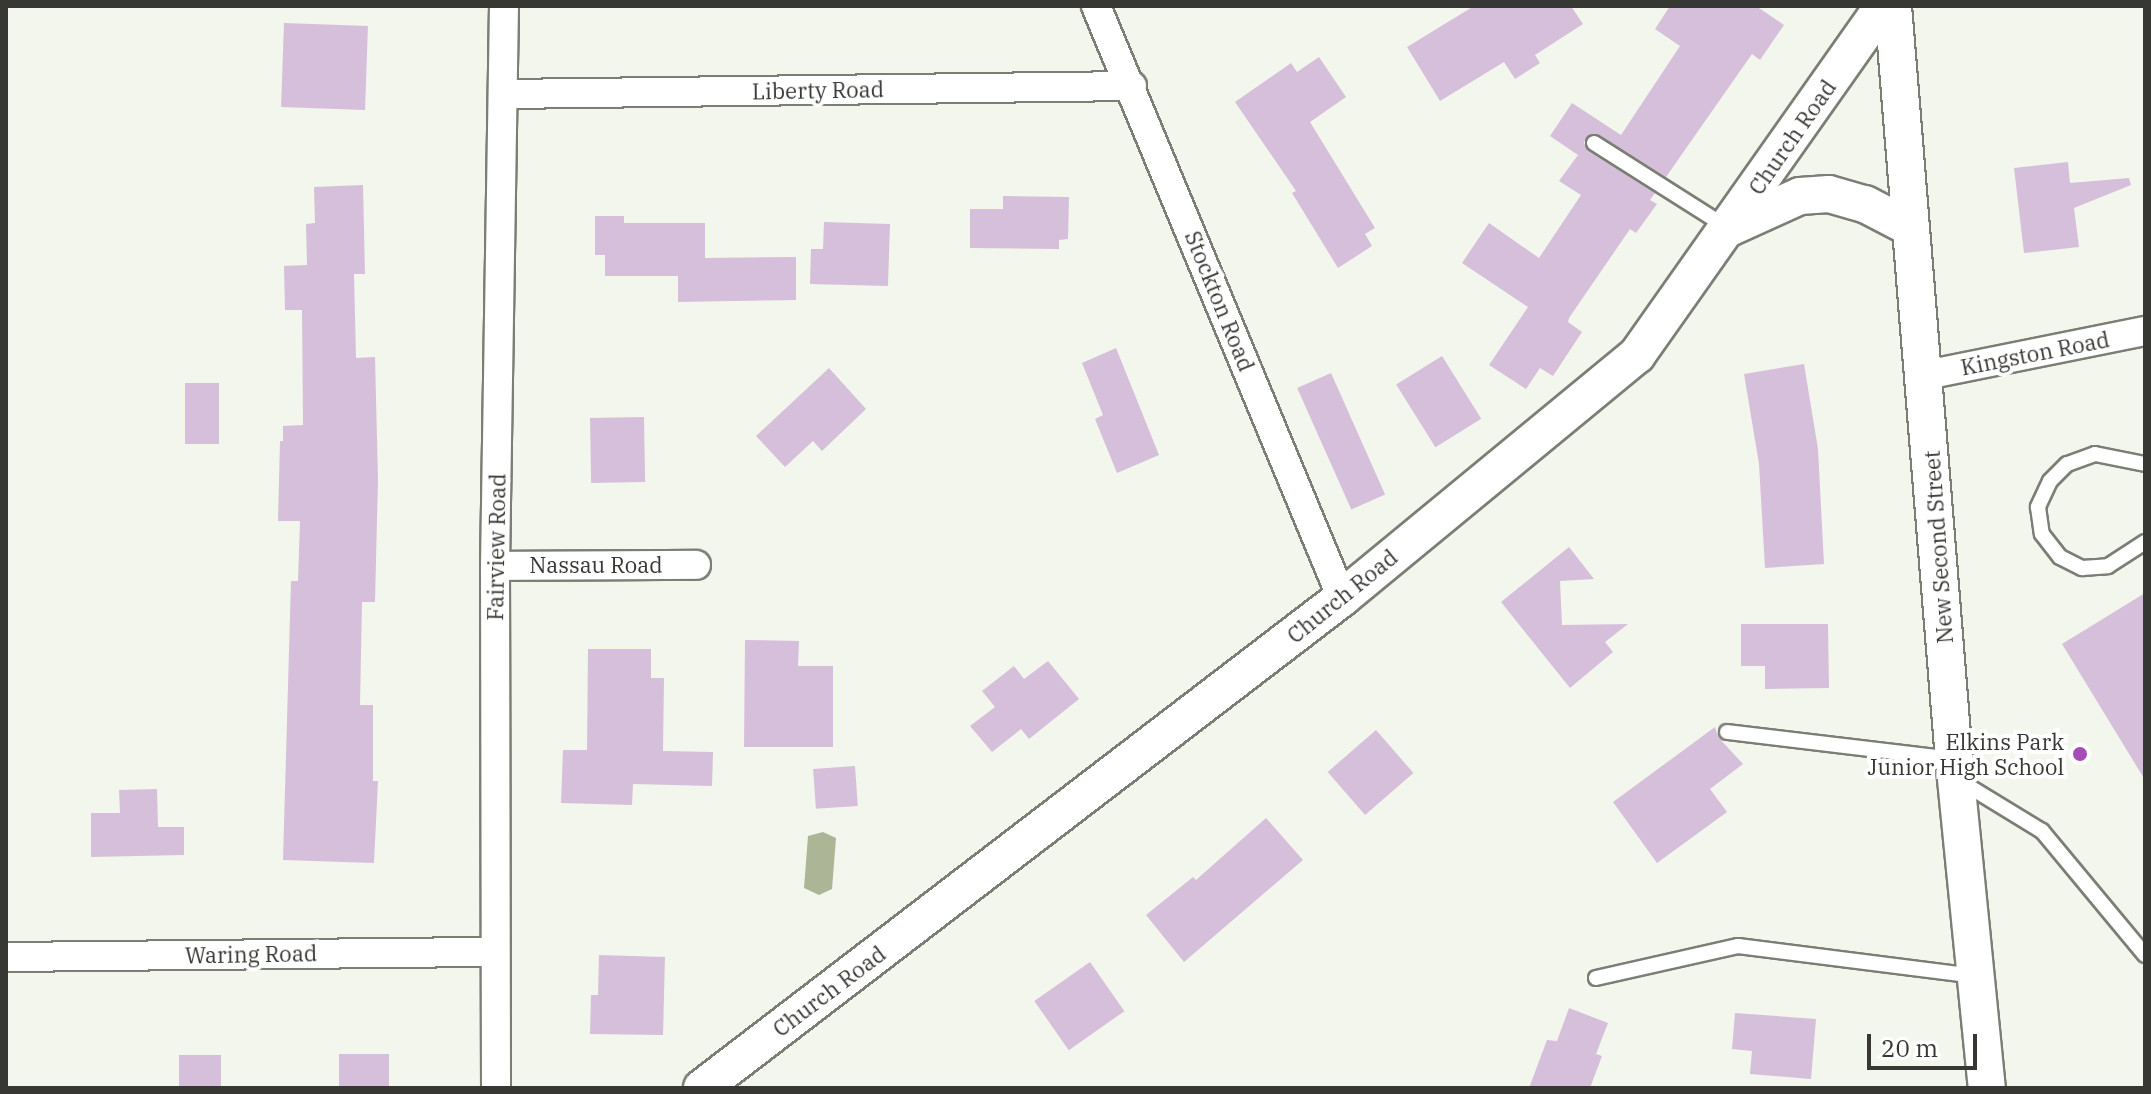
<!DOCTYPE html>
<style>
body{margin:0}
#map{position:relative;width:2151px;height:1094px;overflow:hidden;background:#f3f6ec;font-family:"IBM Plex Serif",serif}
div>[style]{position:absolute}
.water>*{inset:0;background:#adb597}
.building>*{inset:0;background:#d6bfda;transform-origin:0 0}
.roads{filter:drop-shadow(2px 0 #7b7e75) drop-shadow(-2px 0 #7b7e75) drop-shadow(0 2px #7b7e75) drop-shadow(0 -2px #7b7e75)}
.service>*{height:14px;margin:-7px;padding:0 7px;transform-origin:7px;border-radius:7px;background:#fff}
.minor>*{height:28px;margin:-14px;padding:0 14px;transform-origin:14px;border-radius:14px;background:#fff}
.tertiary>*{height:36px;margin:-18px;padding:0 18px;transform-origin:18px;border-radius:18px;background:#fff}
.dots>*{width:22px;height:22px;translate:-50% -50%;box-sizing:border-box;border:4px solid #fff;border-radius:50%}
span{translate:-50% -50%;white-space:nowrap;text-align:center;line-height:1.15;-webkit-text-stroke:8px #fff;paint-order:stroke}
.street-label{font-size:22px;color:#373834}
.poi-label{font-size:22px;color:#373834}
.right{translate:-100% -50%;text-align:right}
.frame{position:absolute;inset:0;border:8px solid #373834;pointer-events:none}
.scale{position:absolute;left:1867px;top:1034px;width:110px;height:36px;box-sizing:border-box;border:4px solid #373834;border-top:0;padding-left:10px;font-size:24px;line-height:28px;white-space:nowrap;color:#373834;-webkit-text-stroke:6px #fff;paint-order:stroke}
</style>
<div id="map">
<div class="water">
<div style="clip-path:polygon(823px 832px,836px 838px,832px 889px,819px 895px,804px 888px,808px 836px)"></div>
</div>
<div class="building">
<div style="clip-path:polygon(1474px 6px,1571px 6px,1583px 24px,1535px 55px,1540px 63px,1515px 79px,1504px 62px,1440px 101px,1407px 47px)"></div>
<div style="clip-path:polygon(1670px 6px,1756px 6px,1784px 25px,1760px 60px,1752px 54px,1666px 177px,1599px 135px,1586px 137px,1584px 143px,1588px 151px,1655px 193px,1650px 200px,1657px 204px,1636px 233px,1630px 229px,1569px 318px,1568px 322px,1582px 332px,1553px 376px,1540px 368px,1526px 389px,1489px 365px,1528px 307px,1462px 263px,1489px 223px,1539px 258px,1581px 195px,1559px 181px,1578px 155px,1550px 136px,1572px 103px,1621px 135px,1680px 46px,1655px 29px)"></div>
<div style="left:284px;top:23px;width:84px;height:84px;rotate:2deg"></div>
<div style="clip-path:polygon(1319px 57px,1346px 97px,1310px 122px,1375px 228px,1365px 234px,1372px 246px,1338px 268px,1292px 193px,1296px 191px,1235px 102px,1291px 63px,1297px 72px)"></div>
<div style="clip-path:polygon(2068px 162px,2070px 183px,2129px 178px,2131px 185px,2074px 208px,2079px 247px,2024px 253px,2014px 168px)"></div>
<div style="clip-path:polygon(363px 185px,365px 274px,354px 274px,356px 358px,375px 357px,378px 479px,375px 602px,362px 602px,360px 705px,373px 705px,373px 781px,378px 781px,374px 863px,283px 860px,291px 581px,298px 581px,300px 521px,278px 521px,280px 441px,283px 441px,283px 426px,303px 425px,302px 310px,285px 310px,284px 266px,307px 265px,306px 224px,315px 223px,314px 187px)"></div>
<div style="clip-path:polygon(1003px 196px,1069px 197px,1068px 239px,1059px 240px,1059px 249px,970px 248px,970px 209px,1003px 209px)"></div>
<div style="clip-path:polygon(595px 216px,624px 216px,624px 223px,705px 223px,705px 258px,796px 257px,796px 300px,678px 302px,678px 276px,605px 276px,605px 255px,595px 255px)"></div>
<div style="clip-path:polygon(824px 222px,890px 224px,888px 286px,810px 284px,811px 249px,823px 249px)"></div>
<div style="clip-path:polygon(1116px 348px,1159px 455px,1117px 473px,1095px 419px,1103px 415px,1082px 363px)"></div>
<div style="left:1442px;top:356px;width:74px;height:54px;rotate:58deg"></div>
<div style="clip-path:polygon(1804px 364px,1818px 449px,1824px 564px,1765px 568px,1759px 464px,1744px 374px)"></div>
<div style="clip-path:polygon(829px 368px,866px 409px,822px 451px,813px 441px,785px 467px,756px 436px)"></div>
<div style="left:1331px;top:373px;width:133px;height:37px;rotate:66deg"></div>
<div style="left:185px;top:383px;width:34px;height:61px"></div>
<div style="left:644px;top:417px;width:65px;height:54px;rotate:89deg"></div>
<div style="clip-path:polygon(1569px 547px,1594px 579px,1560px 581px,1562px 625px,1628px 624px,1605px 642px,1613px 652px,1570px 688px,1501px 602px)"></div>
<div style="clip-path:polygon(2145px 593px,2145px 780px,2062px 644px)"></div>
<div style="clip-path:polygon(1741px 624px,1828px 624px,1829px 688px,1765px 689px,1765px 666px,1741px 666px)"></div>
<div style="clip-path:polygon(745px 640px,799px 641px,798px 666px,833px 666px,833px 747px,744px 747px)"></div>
<div style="clip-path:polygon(588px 649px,651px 649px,651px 678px,664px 678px,663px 751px,713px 752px,712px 786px,633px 784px,632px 805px,561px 803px,563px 750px,587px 750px)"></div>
<div style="clip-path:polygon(1048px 661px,1079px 699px,1029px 739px,1021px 729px,992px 752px,970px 726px,995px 707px,982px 691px,1014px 666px,1024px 679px)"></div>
<div style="clip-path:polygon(1715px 727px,1718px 737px,1743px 764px,1710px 789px,1727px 812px,1657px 863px,1613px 802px)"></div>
<div style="left:1376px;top:730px;width:57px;height:64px;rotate:49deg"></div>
<div style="left:855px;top:766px;width:40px;height:42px;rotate:86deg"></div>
<div style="clip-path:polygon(157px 789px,158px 827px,184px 827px,184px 855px,91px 857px,91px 813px,120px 813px,119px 790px)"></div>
<div style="clip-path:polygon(1266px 818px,1303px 860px,1184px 962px,1146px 915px,1193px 877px,1196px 880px)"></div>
<div style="clip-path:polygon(599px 955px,665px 957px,663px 1035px,590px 1034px,591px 995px,598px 995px)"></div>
<div style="left:1090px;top:962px;width:60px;height:68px;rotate:55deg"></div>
<div style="clip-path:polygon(1569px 1008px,1608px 1023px,1596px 1054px,1602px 1056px,1590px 1088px,1529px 1088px,1547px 1040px,1557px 1041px)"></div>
<div style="clip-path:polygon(1735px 1013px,1816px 1019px,1811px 1079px,1750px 1074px,1752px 1051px,1732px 1049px)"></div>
<div style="left:339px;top:1054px;width:50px;height:34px"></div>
<div style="left:179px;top:1055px;width:42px;height:33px"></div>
</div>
<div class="roads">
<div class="service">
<div style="left:1594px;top:143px;width:159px;rotate:32.4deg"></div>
<div style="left:2145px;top:464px;width:51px;rotate:-168.7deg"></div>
<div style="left:2095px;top:454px;width:30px;rotate:160deg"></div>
<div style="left:2067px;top:464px;width:24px;rotate:135deg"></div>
<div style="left:2050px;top:481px;width:29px;rotate:115deg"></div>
<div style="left:2038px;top:507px;width:27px;rotate:82deg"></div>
<div style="left:2042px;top:534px;width:29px;rotate:52deg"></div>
<div style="left:2060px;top:557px;width:25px;rotate:27deg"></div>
<div style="left:2082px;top:568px;width:26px;rotate:-4deg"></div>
<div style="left:2108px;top:566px;width:44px;rotate:-33deg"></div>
<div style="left:1727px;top:732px;width:229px;rotate:6.8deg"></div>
<div style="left:1960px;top:781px;width:96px;rotate:31.4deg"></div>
<div style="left:2042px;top:831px;width:161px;rotate:50.3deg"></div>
<div style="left:1596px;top:978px;width:146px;rotate:-12.7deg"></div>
<div style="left:1738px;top:946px;width:240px;rotate:7.2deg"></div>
</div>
<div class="minor">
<div style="left:1096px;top:6px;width:641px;rotate:67.44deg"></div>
<div style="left:505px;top:94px;width:627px;rotate:-0.73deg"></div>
<div style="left:1926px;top:375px;width:223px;rotate:-11.4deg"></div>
<div style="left:495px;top:566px;width:201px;rotate:-0.3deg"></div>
<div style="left:6px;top:957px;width:489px;rotate:-0.6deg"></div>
<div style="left:496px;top:1088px;width:522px;rotate:-90.11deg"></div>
<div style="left:495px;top:566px;width:560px;rotate:-89.08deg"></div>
</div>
<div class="tertiary">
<div style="left:1893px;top:6px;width:755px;rotate:85.37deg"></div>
<div style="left:1954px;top:759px;width:331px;rotate:84.3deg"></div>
<div style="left:1729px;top:228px;width:78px;rotate:-24.3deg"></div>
<div style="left:1800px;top:196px;width:29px;rotate:-4deg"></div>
<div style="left:1829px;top:194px;width:37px;rotate:16deg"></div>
<div style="left:1865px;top:204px;width:50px;rotate:27.6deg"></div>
<div style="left:702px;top:1088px;width:806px;rotate:-37.44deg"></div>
<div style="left:1342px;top:598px;width:382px;rotate:-39.5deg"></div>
<div style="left:1637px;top:355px;width:427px;rotate:-54.8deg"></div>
</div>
</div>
<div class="dots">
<div style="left:2080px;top:754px;background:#a64cb7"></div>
</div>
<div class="street-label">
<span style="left:818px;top:90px;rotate:-1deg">Liberty Road</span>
<span style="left:1792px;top:137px;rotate:-55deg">Church Road</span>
<span style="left:1220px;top:301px;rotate:68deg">Stockton Road</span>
<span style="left:2035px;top:353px;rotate:-11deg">Kingston Road</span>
<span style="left:496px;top:547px;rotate:-89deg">Fairview Road</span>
<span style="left:1938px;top:547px;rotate:-94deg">New Second Street</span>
<span style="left:596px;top:565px">Nassau Road</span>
<span style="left:1342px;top:596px;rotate:-39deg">Church Road</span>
<span style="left:251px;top:954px;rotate:-1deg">Waring Road</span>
<span style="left:829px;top:991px;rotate:-37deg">Church Road</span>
</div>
<div class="poi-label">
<span class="right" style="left:2064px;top:754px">Elkins Park<br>Junior High School</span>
</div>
<div class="frame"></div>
<div class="scale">20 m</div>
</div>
